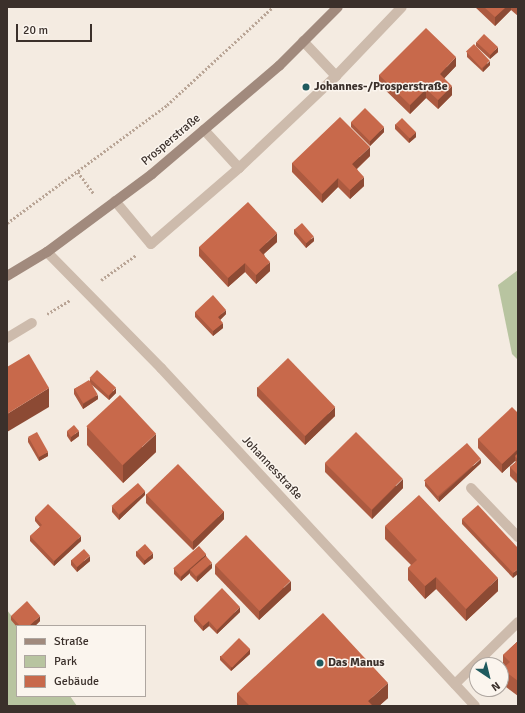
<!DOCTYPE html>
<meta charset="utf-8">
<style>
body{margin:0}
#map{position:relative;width:525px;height:713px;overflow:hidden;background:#f4ebe1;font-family:Signika,sans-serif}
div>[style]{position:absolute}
.green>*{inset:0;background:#b8c4a0}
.path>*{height:2.5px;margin-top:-1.25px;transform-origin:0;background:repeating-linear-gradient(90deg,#b9a596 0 2px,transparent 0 4px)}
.service>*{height:10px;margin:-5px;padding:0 5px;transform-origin:5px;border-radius:5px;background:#cdbbac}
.tertiary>*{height:10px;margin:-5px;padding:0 5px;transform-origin:5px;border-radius:5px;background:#cdbbac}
.secondary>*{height:10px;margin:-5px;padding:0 5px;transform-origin:5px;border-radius:5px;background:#a18a7d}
.wall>*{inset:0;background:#ac5a40}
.shaded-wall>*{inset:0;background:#8c4a34}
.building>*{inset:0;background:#c8694b;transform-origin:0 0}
.dots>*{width:11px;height:11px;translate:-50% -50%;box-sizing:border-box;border:2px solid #fbf5ee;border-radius:50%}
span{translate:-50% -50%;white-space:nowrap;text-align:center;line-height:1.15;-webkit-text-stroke:3px #fbf5ee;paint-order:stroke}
.poi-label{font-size:12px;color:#3b302b;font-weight:700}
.left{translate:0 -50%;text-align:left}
.street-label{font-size:12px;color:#3b302b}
.frame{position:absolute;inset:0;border:8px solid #3b302b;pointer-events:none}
.legend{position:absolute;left:16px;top:625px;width:130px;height:72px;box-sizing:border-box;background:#fbf5ee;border:1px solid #aea6a0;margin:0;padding:5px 7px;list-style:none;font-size:12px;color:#3b302b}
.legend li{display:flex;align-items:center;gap:8px;height:20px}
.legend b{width:20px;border:1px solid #aea6a0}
.north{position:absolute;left:469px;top:657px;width:40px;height:40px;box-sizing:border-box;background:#fbf5ee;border:1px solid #aea6a0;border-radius:50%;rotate:145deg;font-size:11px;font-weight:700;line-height:16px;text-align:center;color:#3b302b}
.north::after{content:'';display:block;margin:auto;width:14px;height:18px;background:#1f5a5e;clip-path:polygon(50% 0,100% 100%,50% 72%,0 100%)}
.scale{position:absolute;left:16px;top:24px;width:76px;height:18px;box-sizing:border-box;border:2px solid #3b302b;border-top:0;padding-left:5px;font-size:12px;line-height:14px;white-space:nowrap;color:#3b302b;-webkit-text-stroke:3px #fbf5ee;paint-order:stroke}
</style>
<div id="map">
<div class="green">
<div style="clip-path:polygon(518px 270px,518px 360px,512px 354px,498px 285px)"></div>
<div style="clip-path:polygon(7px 610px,19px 626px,17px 696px,70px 696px,77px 706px,7px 706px)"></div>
</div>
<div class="path">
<div style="left:78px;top:172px;width:27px;rotate:54deg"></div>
<div style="left:7px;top:223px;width:199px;rotate:-36.4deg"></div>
<div style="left:167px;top:105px;width:144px;rotate:-42.8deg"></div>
<div style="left:101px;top:280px;width:43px;rotate:-35.5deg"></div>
<div style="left:47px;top:314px;width:27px;rotate:-31deg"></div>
</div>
<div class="service">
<div style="left:336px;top:76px;width:95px;rotate:-46.3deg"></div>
<div style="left:239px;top:168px;width:134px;rotate:-43.5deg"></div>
<div style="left:336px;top:76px;width:48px;rotate:-133.3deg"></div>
<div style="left:115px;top:201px;width:56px;rotate:50.1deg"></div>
<div style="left:151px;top:244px;width:116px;rotate:-40.8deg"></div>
<div style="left:239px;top:168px;width:52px;rotate:-132.6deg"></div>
<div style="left:7px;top:338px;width:29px;rotate:-31deg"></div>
<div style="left:471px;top:488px;width:68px;rotate:46.2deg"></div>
<div style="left:455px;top:684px;width:88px;rotate:-44.5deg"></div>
</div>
<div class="tertiary">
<div style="left:47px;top:252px;width:163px;rotate:45.5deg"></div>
<div style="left:161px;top:368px;width:461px;rotate:47.1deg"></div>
</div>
<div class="secondary">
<div style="left:7px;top:276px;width:47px;rotate:-31deg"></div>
<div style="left:47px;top:252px;width:131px;rotate:-36.6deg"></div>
<div style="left:152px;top:174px;width:167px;rotate:-40.4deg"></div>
<div style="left:279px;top:66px;width:83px;rotate:-45deg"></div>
</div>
<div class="wall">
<div style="clip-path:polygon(475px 7px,518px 7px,518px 16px,511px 10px,495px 26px)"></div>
<div style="clip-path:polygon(476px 42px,498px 52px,490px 59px,476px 46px)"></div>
<div style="clip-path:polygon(467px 52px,490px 65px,483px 72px,467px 57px)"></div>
<div style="clip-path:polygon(456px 66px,444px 78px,452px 95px,438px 109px,426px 98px,410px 114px,379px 84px,379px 75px)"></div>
<div style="clip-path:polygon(351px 122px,384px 132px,370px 146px,351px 127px)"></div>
<div style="clip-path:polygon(395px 124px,416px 137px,409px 143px,395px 129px)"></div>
<div style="clip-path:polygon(370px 156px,357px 169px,364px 186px,350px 199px,338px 187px,322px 203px,292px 172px,292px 163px)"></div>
<div style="clip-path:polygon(294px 229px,314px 241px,306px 248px,294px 234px)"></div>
<div style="clip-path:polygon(277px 242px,264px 254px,270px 271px,256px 284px,245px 272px,228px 287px,199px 256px,199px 247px)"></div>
<div style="clip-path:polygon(195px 312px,226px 314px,220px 320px,223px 328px,213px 336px,195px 317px)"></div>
<div style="clip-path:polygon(90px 378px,116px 393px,109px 400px,92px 385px,98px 399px,83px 409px,74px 394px,74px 389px,90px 381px)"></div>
<div style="clip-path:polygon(257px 387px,335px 416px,305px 445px,257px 396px)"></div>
<div style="clip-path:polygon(518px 413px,518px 484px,510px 476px,510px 467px,516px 462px,515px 461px,502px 473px,478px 448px,478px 439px)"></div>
<div style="clip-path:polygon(87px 427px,156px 452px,123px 483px,87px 445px)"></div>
<div style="clip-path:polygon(67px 431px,79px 436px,71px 442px,67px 436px)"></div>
<div style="clip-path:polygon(28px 437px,48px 456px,39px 461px,28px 442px)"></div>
<div style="clip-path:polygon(325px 463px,403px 488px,372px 519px,325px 472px)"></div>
<div style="clip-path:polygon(481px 463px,439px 502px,425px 486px,425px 482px)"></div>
<div style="clip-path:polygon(146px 494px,224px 519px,193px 550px,146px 503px)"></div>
<div style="clip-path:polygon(145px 495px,119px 520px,112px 512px,112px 507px)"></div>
<div style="clip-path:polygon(35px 517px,81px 541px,54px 566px,30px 541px,30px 536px,40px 527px,35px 521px)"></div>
<div style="clip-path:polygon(462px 519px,518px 548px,513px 578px,462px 524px)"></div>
<div style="clip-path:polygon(385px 526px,498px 591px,466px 621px,436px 589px,425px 599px,408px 580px,408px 568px,411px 565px,385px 539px)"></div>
<div style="clip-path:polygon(136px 551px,153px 558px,144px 565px,136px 556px)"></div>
<div style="clip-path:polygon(206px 556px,212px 568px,197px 582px,190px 575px,190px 573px,181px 581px,174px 574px,174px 569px)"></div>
<div style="clip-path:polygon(71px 560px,90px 561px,77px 572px,71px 565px)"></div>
<div style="clip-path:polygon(215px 565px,291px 590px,259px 620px,215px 574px)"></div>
<div style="clip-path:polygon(240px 612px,217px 634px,209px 626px,203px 631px,194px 621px,194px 616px)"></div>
<div style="clip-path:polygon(11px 616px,40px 621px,35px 626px,17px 626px,17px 627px,11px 620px)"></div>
<div style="clip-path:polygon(518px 641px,518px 696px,502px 684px,502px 669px,503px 668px,503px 655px)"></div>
<div style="clip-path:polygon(250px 654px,231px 671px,220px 660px,220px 656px)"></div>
<div style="clip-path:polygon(237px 693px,388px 698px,379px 706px,237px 706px)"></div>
</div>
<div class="shaded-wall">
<div style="clip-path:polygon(506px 7px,511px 7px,511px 10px,495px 26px,495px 17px)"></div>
<div style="clip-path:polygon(498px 47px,498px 52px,490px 59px,490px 55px)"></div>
<div style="clip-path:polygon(456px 57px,456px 66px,440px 83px,440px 74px)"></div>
<div style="clip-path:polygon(490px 61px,490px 65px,483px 72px,483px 68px)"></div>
<div style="clip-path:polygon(452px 86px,452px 95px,438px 109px,438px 100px)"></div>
<div style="clip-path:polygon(426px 89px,426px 98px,410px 114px,410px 105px)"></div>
<div style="clip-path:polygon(384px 127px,384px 132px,370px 146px,370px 141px)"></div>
<div style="clip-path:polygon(416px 132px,416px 137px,409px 143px,409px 138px)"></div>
<div style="clip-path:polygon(370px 147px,370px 156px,352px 173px,352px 164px)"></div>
<div style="clip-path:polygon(364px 177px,364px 186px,350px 199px,350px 190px)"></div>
<div style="clip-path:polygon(338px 178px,338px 187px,322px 203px,322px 194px)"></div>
<div style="clip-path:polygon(277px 233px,277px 242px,259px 258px,259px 250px)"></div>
<div style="clip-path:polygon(314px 237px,314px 241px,306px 248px,306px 243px)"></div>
<div style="clip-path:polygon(270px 262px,270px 271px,256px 284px,256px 275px)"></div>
<div style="clip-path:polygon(245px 263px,245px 272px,228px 287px,228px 278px)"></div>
<div style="clip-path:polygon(226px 310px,226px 314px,218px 322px,218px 317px)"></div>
<div style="clip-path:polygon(223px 323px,223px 328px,213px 336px,213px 331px)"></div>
<div style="clip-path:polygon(49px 388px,49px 407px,7px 432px,7px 414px)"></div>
<div style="clip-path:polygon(116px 388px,116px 393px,109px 400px,109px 396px)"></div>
<div style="clip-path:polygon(98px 395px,98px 399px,83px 409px,83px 404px)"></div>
<div style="clip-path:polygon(335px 407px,335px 416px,305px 445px,305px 436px)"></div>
<div style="clip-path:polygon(79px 431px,79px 436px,71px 442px,71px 437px)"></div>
<div style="clip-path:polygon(156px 434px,156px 452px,123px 483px,123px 465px)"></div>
<div style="clip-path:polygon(518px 449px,518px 458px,515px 456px,515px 461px,502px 473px,502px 464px)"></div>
<div style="clip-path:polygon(48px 452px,48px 456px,39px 461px,39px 456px)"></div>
<div style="clip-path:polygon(481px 459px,481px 463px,439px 502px,439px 497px)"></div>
<div style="clip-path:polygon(403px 479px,403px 488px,372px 519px,372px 510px)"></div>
<div style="clip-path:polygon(145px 491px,145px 495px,119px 520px,119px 515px)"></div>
<div style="clip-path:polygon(224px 511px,224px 519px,193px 550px,193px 541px)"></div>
<div style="clip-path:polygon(81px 536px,81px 541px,54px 566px,54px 561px)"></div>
<div style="clip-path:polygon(153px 553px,153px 558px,144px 565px,144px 561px)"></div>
<div style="clip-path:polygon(206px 554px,206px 558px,190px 570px,190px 573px,181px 581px,181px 577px)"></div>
<div style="clip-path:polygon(90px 556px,90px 561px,77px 572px,77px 567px)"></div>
<div style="clip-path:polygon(212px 563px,212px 568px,197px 582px,197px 577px)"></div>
<div style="clip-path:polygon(518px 569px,518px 574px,513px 578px,513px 573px)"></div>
<div style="clip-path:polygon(436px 577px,436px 589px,425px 599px,425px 586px)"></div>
<div style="clip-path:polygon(498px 578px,498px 591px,466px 621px,466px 609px)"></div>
<div style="clip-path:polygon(291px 581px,291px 590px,259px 620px,259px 611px)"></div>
<div style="clip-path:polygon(240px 607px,240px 612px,217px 634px,217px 630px)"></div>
<div style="clip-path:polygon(40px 616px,40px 621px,35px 626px,29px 626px)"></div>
<div style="clip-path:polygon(209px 621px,209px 626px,203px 631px,203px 626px)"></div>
<div style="clip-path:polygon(250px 649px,250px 654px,231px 671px,231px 667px)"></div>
<div style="clip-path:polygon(388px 683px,388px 698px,379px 706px,368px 706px,368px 701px)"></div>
</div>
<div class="building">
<div style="clip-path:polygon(484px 7px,506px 7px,495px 17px)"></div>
<div style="clip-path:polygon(426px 28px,456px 57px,440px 74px,452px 86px,438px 100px,426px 89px,410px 105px,379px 75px)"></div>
<div style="left:484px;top:34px;width:19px;height:11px;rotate:43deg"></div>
<div style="left:474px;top:44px;width:23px;height:11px;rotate:47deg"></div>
<div style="left:365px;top:108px;width:27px;height:20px;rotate:45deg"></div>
<div style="clip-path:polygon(340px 117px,370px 147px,352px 164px,364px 177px,350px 190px,338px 178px,322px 194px,292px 163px)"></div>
<div style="left:402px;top:118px;width:20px;height:9px;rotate:45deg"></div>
<div style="clip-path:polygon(248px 202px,277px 233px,259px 250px,270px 262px,256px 275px,245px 263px,228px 278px,199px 247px)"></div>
<div style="left:302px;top:223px;width:18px;height:10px;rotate:49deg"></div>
<div style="clip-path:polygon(213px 295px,226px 310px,218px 317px,223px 323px,213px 331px,195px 312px)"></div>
<div style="clip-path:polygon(29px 354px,49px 388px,7px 414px,7px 367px)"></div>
<div style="left:288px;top:358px;width:68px;height:42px;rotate:46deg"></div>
<div style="left:97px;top:370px;width:26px;height:11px;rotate:43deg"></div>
<div style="left:89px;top:380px;width:17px;height:17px;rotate:59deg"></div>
<div style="left:120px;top:395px;width:53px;height:46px;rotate:47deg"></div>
<div style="clip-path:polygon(512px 407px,518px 413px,518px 449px,502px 464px,478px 439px)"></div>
<div style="clip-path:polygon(74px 425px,79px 431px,71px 437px,67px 431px)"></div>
<div style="left:37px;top:432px;width:23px;height:10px;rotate:61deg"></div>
<div style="left:356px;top:432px;width:66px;height:44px;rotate:45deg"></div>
<div style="left:467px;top:443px;width:21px;height:57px;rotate:49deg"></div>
<div style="clip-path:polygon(518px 453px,518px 460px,515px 456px)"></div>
<div style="clip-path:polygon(518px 460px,518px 475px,510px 467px)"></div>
<div style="left:178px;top:464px;width:66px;height:44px;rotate:46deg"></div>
<div style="left:138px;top:483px;width:11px;height:35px;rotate:49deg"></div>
<div style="clip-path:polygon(419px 495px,498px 578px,466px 609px,436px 577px,425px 586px,408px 568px,417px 560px,385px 526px)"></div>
<div style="clip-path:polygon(48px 504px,81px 536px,54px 561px,30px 536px,42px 525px,35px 517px)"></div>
<div style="clip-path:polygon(478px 505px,518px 548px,518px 569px,513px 573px,462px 519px)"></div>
<div style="left:246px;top:535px;width:64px;height:43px;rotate:46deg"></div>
<div style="left:145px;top:544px;width:12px;height:11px;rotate:48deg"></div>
<div style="left:199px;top:546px;width:11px;height:34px;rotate:49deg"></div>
<div style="left:84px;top:549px;width:9px;height:17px;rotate:49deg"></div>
<div style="left:206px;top:556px;width:9px;height:21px;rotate:49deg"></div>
<div style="clip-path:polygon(222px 588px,240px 607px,217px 630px,209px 621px,203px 626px,194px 616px)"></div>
<div style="clip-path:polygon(27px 601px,40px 616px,29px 626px,20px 626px,11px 616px)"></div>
<div style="clip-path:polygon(323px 613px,388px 683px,368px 701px,373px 706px,250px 706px,237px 693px)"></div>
<div style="left:239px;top:638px;width:16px;height:26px;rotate:45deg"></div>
<div style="clip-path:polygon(518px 641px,518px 681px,502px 669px,510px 662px,503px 655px)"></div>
</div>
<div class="dots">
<div style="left:306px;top:87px;background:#1f5a5e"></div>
<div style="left:320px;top:663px;background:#1f5a5e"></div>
</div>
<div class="poi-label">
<span class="left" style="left:314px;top:87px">Johannes-/Prosperstraße</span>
<span class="left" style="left:328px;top:663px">Das Manus</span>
</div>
<div class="street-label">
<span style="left:171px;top:140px;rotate:-40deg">Prosperstraße</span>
<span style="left:272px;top:468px;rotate:47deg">Johannesstraße</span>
</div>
<div class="frame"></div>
<ul class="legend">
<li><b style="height:5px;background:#a18a7d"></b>Straße</li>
<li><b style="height:11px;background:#b8c4a0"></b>Park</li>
<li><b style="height:11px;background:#c8694b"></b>Gebäude</li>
</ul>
<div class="north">N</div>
<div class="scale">20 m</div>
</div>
